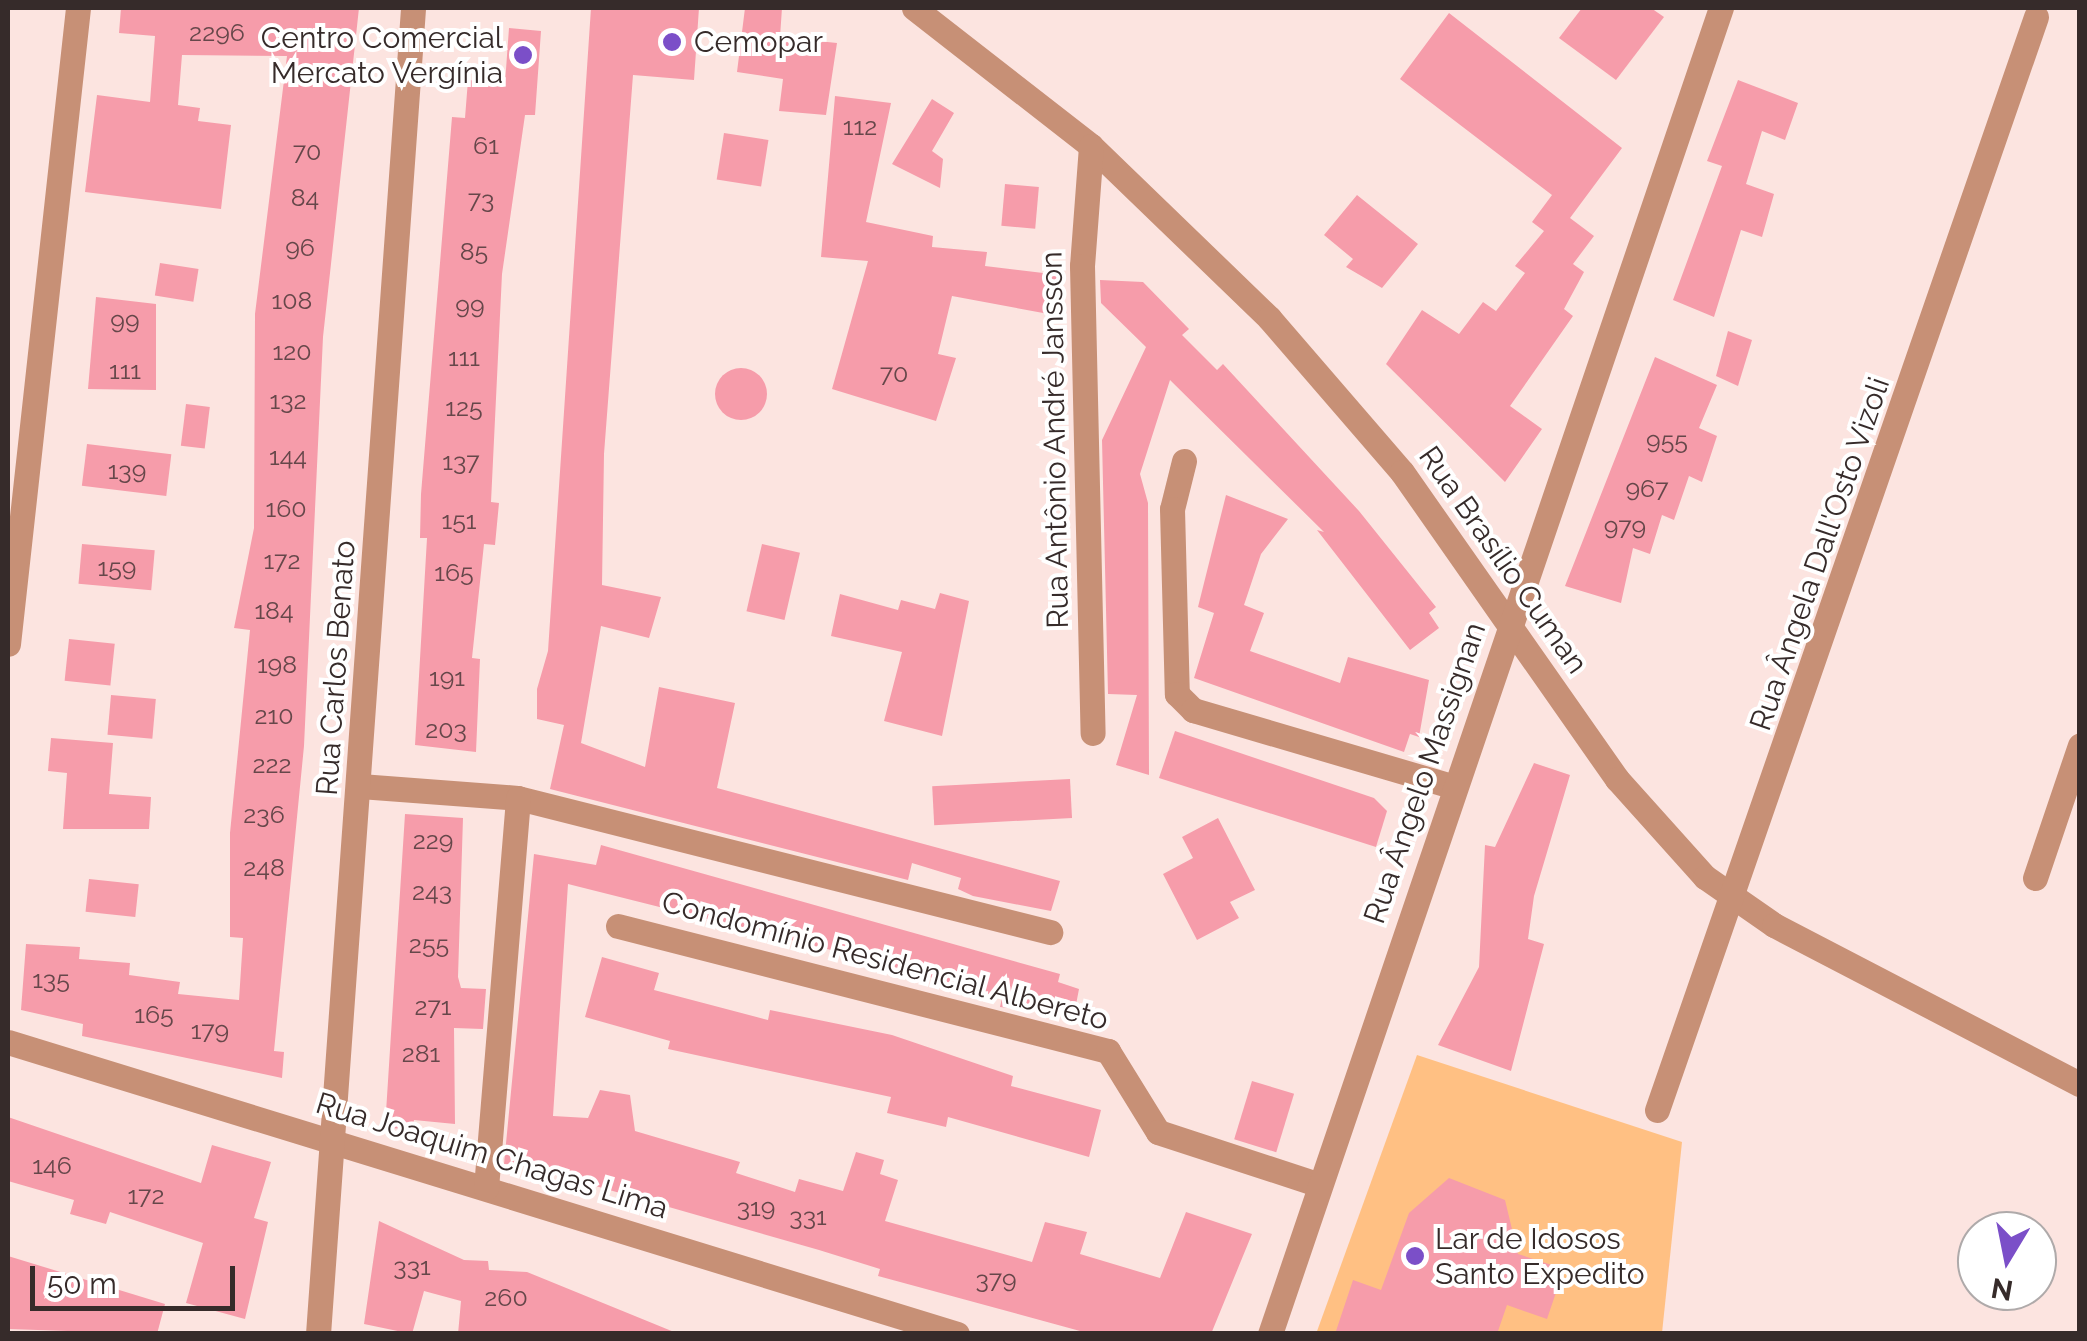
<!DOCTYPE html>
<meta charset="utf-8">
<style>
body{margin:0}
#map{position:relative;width:2087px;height:1341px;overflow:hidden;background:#fce4e0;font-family:Raleway,sans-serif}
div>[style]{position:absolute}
.green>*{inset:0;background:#ffc083}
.building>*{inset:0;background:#f69caa;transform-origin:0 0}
.round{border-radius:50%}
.minor>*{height:25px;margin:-12.5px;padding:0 12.5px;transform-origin:12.5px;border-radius:12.5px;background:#c79076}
.dots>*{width:28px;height:28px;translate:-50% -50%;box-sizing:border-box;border:5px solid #fff;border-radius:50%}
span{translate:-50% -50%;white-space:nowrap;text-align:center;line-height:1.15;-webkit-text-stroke:8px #fff;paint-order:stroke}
.number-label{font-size:25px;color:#66474a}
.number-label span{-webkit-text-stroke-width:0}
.poi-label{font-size:30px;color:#362b2a}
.right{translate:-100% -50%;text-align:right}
.left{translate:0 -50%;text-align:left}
.street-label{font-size:30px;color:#362b2a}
.frame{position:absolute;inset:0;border:10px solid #362b2a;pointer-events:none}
.north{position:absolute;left:1957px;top:1211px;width:100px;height:100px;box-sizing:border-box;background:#fff;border:2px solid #afaaaa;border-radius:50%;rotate:190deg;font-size:28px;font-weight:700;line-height:40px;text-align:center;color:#362b2a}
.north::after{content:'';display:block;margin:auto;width:35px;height:45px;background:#7b4fc8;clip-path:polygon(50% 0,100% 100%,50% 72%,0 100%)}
.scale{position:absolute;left:30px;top:1266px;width:205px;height:45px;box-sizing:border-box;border:5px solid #362b2a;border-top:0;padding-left:12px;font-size:30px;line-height:35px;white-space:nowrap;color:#362b2a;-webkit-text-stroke:8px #fff;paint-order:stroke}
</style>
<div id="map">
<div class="green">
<div style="clip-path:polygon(1417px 1055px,1682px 1142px,1662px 1333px,1316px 1334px)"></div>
</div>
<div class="building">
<div style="clip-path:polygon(121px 8px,359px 8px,323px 337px,304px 746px,274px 1051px,284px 1052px,282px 1078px,82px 1036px,83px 1024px,21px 1010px,26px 944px,80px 947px,79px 959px,130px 963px,129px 975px,180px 982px,178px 994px,239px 1000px,243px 938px,230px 937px,230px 833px,250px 630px,234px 628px,254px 528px,255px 314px,287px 56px,182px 55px,178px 105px,200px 108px,198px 121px,231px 125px,221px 209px,85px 192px,97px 95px,150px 102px,155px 36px,119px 33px)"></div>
<div style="clip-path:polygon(591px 8px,699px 8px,694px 80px,633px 75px,604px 454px,602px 585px,661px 597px,649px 638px,601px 626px,581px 743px,645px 767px,659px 687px,735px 703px,717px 788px,1060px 881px,1051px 911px,973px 896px,958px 889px,961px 878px,912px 863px,908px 880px,550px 789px,564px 725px,537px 719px,537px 689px,548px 651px)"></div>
<div style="clip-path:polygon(745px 8px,782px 8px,780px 37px,837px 43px,826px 115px,779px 111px,783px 79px,737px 72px)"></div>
<div style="clip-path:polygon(1582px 8px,1651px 8px,1664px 17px,1616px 80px,1559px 38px)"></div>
<div style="clip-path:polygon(1449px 13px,1622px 148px,1570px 218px,1594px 236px,1573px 264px,1584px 272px,1564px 309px,1573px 316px,1510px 406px,1542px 429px,1505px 482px,1386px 364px,1422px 310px,1459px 334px,1483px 302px,1496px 311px,1525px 273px,1515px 266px,1544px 231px,1532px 222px,1552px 195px,1400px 79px)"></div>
<div style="clip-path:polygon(509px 28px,541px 31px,535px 115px,525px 115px,502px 274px,491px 502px,499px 503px,495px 545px,484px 544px,472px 658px,480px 659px,476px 752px,415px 745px,427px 538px,420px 538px,421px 494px,452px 117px,465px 118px,468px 80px,505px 83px)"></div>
<div style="clip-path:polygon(1738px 80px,1798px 103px,1785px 140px,1762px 131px,1746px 184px,1774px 194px,1762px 237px,1741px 230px,1714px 317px,1673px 300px,1722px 166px,1707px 161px)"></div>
<div style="clip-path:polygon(835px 96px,891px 103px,866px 222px,933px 236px,932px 247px,987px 252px,985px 266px,1060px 275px,1054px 315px,952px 296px,938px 354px,956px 358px,936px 421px,832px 389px,868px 261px,821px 257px)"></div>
<div style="clip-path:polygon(932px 99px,954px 113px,932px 151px,943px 159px,940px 188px,892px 164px)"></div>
<div style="left:724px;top:133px;width:45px;height:47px;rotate:9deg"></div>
<div style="left:1005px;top:184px;width:34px;height:42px;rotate:5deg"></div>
<div style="clip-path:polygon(1357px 195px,1418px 244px,1382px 288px,1346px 267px,1353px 259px,1324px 235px)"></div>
<div style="left:160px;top:263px;width:39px;height:33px;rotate:9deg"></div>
<div style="clip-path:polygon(1100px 280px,1143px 282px,1189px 329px,1182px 335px,1217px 370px,1223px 364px,1359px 511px,1436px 607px,1429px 613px,1439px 628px,1410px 650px,1317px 530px,1324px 532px,1170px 380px,1140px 474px,1148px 503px,1149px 775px,1116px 765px,1137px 695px,1108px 694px,1102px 440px,1146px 347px,1101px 303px)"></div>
<div style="clip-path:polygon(96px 297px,156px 304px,156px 390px,88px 389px)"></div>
<div style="clip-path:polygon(1728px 331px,1752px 340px,1738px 386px,1716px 376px)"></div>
<div style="clip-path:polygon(1655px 357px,1717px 385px,1699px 428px,1717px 436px,1702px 482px,1689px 476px,1674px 520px,1662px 515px,1650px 554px,1633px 548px,1621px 603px,1565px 586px)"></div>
<div class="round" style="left:715px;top:368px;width:52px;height:52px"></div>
<div style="left:186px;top:404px;width:24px;height:42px;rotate:7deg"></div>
<div style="left:87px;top:444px;width:85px;height:42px;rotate:7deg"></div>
<div style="clip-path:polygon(1226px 495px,1288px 519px,1261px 554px,1244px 605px,1264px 613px,1250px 651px,1340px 683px,1348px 657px,1429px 680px,1419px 737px,1410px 734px,1404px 752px,1194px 678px,1214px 613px,1198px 607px)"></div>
<div style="left:82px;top:544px;width:73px;height:40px;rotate:5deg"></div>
<div style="left:762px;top:544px;width:39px;height:69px;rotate:13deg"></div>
<div style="clip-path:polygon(940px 593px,969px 601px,942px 736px,884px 721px,902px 652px,831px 636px,840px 594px,898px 610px,901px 600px,935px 609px)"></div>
<div style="left:69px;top:639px;width:46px;height:42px;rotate:6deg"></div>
<div style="left:111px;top:695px;width:45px;height:40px;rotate:5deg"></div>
<div style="clip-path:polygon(1175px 731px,1374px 798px,1387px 811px,1376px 847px,1159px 778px)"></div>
<div style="clip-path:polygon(51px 738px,113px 743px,109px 794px,151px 797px,149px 829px,63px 829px,67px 773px,48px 771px)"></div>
<div style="clip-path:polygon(1534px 763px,1570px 775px,1534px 896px,1528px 939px,1544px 944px,1511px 1071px,1438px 1045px,1479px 967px,1485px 845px,1495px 847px)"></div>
<div style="left:1070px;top:779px;width:39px;height:138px;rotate:87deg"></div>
<div style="clip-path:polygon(405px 814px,463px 818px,458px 977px,461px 988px,486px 989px,483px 1029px,454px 1028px,455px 1124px,414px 1120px,412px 1129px,385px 1128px)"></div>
<div style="clip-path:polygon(1218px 818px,1255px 890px,1230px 902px,1239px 918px,1197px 940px,1163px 874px,1193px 858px,1182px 837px)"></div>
<div style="clip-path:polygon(601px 845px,1060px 974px,1058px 982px,1079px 989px,1074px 1015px,1000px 1007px,1002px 998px,867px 959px,568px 884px,553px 1116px,588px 1118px,600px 1090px,630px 1095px,635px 1131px,740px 1162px,736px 1173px,795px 1192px,799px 1179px,843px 1191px,856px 1152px,884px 1160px,880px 1174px,898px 1180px,885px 1221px,1032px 1262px,1045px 1222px,1087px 1232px,1080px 1254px,1160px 1278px,1186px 1212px,1252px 1234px,1211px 1334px,1091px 1334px,878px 1276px,880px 1269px,819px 1250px,564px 1177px,565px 1168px,504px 1164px,534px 854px,596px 865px)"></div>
<div style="left:89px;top:879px;width:50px;height:33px;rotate:6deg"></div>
<div style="clip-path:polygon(602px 957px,659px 973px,654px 990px,768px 1020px,770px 1010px,892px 1035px,1013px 1076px,1011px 1086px,1101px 1110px,1089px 1157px,948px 1117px,946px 1127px,887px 1113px,891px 1097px,668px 1049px,670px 1041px,585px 1017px)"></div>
<div style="left:1252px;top:1081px;width:44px;height:61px;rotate:17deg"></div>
<div style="clip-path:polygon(8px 1117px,201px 1183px,212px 1145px,271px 1162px,254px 1218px,268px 1222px,245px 1319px,186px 1303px,203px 1243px,110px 1212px,106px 1224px,70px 1214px,74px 1200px,8px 1181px)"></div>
<div style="clip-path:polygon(1449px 1178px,1505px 1200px,1518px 1254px,1564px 1269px,1547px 1319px,1507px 1305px,1497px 1334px,1335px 1334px,1353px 1280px,1381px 1290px,1409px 1213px)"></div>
<div style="clip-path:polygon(379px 1221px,464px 1260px,488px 1261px,489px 1270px,527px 1272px,679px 1334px,458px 1334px,461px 1301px,424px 1291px,412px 1334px,364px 1324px)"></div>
<div style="clip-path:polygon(8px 1256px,165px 1304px,157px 1334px,8px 1329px)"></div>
</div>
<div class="minor">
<div style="left:914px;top:8px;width:224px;rotate:37.9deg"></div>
<div style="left:1091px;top:146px;width:248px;rotate:44deg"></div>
<div style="left:1269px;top:318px;width:203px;rotate:49.2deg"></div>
<div style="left:1402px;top:472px;width:375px;rotate:55deg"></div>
<div style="left:1617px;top:779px;width:132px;rotate:48.1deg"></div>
<div style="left:1705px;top:877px;width:84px;rotate:34.8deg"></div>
<div style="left:1774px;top:925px;width:345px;rotate:27.5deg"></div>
<div style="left:1091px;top:146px;width:120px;rotate:94.3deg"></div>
<div style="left:1082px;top:266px;width:467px;rotate:88.7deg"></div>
<div style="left:1184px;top:461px;width:49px;rotate:104deg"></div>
<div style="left:1172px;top:509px;width:185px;rotate:88.5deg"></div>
<div style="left:1177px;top:694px;width:23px;rotate:45deg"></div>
<div style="left:1193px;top:710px;width:273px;rotate:16.4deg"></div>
<div style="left:8px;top:644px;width:640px;rotate:-83.72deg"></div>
<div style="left:360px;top:786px;width:158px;rotate:4.3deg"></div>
<div style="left:518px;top:798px;width:549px;rotate:14.14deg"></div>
<div style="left:2035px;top:878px;width:140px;rotate:-71.3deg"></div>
<div style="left:618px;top:926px;width:506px;rotate:14.31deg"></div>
<div style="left:1108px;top:1051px;width:95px;rotate:58.3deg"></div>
<div style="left:1158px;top:1132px;width:170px;rotate:18.1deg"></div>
<div style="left:8px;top:1042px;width:993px;rotate:17.1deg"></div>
<div style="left:1657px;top:1110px;width:1157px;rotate:-70.88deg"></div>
<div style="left:486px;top:1188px;width:391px;rotate:-85.3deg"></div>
<div style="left:318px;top:1334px;width:1329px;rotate:-85.9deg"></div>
<div style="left:1270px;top:1334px;width:1401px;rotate:-71.22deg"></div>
</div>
<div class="dots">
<div style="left:672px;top:42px;background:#7b4fc8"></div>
<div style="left:523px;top:55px;background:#7b4fc8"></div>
<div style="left:1415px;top:1256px;background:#7b4fc8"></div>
</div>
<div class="number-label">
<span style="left:217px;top:32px">2296</span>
<span style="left:860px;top:126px">112</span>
<span style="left:486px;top:145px">61</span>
<span style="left:307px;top:151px">70</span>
<span style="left:305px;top:197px">84</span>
<span style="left:481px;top:199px">73</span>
<span style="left:300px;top:247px">96</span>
<span style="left:474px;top:251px">85</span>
<span style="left:292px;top:300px">108</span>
<span style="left:470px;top:305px">99</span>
<span style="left:125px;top:320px">99</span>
<span style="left:292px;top:351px">120</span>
<span style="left:464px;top:357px">111</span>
<span style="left:125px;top:370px">111</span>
<span style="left:894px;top:373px">70</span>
<span style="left:288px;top:400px">132</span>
<span style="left:464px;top:407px">125</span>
<span style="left:1667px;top:440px">955</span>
<span style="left:288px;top:456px">144</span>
<span style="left:461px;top:461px">137</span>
<span style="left:127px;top:470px">139</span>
<span style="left:1647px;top:488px">967</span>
<span style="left:286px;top:508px">160</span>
<span style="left:459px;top:520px">151</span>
<span style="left:1625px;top:526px">979</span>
<span style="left:282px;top:560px">172</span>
<span style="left:117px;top:567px">159</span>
<span style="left:454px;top:572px">165</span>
<span style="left:274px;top:610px">184</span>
<span style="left:277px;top:664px">198</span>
<span style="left:447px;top:677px">191</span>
<span style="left:274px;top:715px">210</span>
<span style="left:446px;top:729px">203</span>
<span style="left:272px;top:764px">222</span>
<span style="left:264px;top:814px">236</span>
<span style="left:433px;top:840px">229</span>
<span style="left:264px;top:867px">248</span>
<span style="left:432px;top:891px">243</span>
<span style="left:429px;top:944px">255</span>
<span style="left:51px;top:979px">135</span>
<span style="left:433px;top:1006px">271</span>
<span style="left:154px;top:1014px">165</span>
<span style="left:210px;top:1030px">179</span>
<span style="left:421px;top:1053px">281</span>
<span style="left:52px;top:1165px">146</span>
<span style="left:146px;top:1195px">172</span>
<span style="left:756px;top:1207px">319</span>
<span style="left:808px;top:1216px">331</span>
<span style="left:412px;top:1266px">331</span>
<span style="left:996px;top:1279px">379</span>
<span style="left:506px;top:1297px">260</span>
</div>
<div class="poi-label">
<span class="right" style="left:503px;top:55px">Centro Comercial<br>Mercato Vergínia</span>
<span class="left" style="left:694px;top:42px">Cemopar</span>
<span class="left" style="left:1435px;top:1256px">Lar de Idosos<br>Santo Expedito</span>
</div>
<div class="street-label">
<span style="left:1055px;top:440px;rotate:-91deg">Rua Antônio André Jansson</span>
<span style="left:1820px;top:554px;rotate:-71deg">Rua Ângela Dall'Osto Vizoli</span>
<span style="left:1503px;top:560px;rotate:55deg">Rua Brasílio Cuman</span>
<span style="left:336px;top:668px;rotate:-86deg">Rua Carlos Benato</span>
<span style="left:1425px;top:773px;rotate:-71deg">Rua Ângelo Massignan</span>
<span style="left:885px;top:961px;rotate:15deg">Condomínio Residencial Albereto</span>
<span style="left:492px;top:1156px;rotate:17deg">Rua Joaquim Chagas Lima</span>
</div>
<div class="frame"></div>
<div class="north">N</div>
<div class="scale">50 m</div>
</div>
